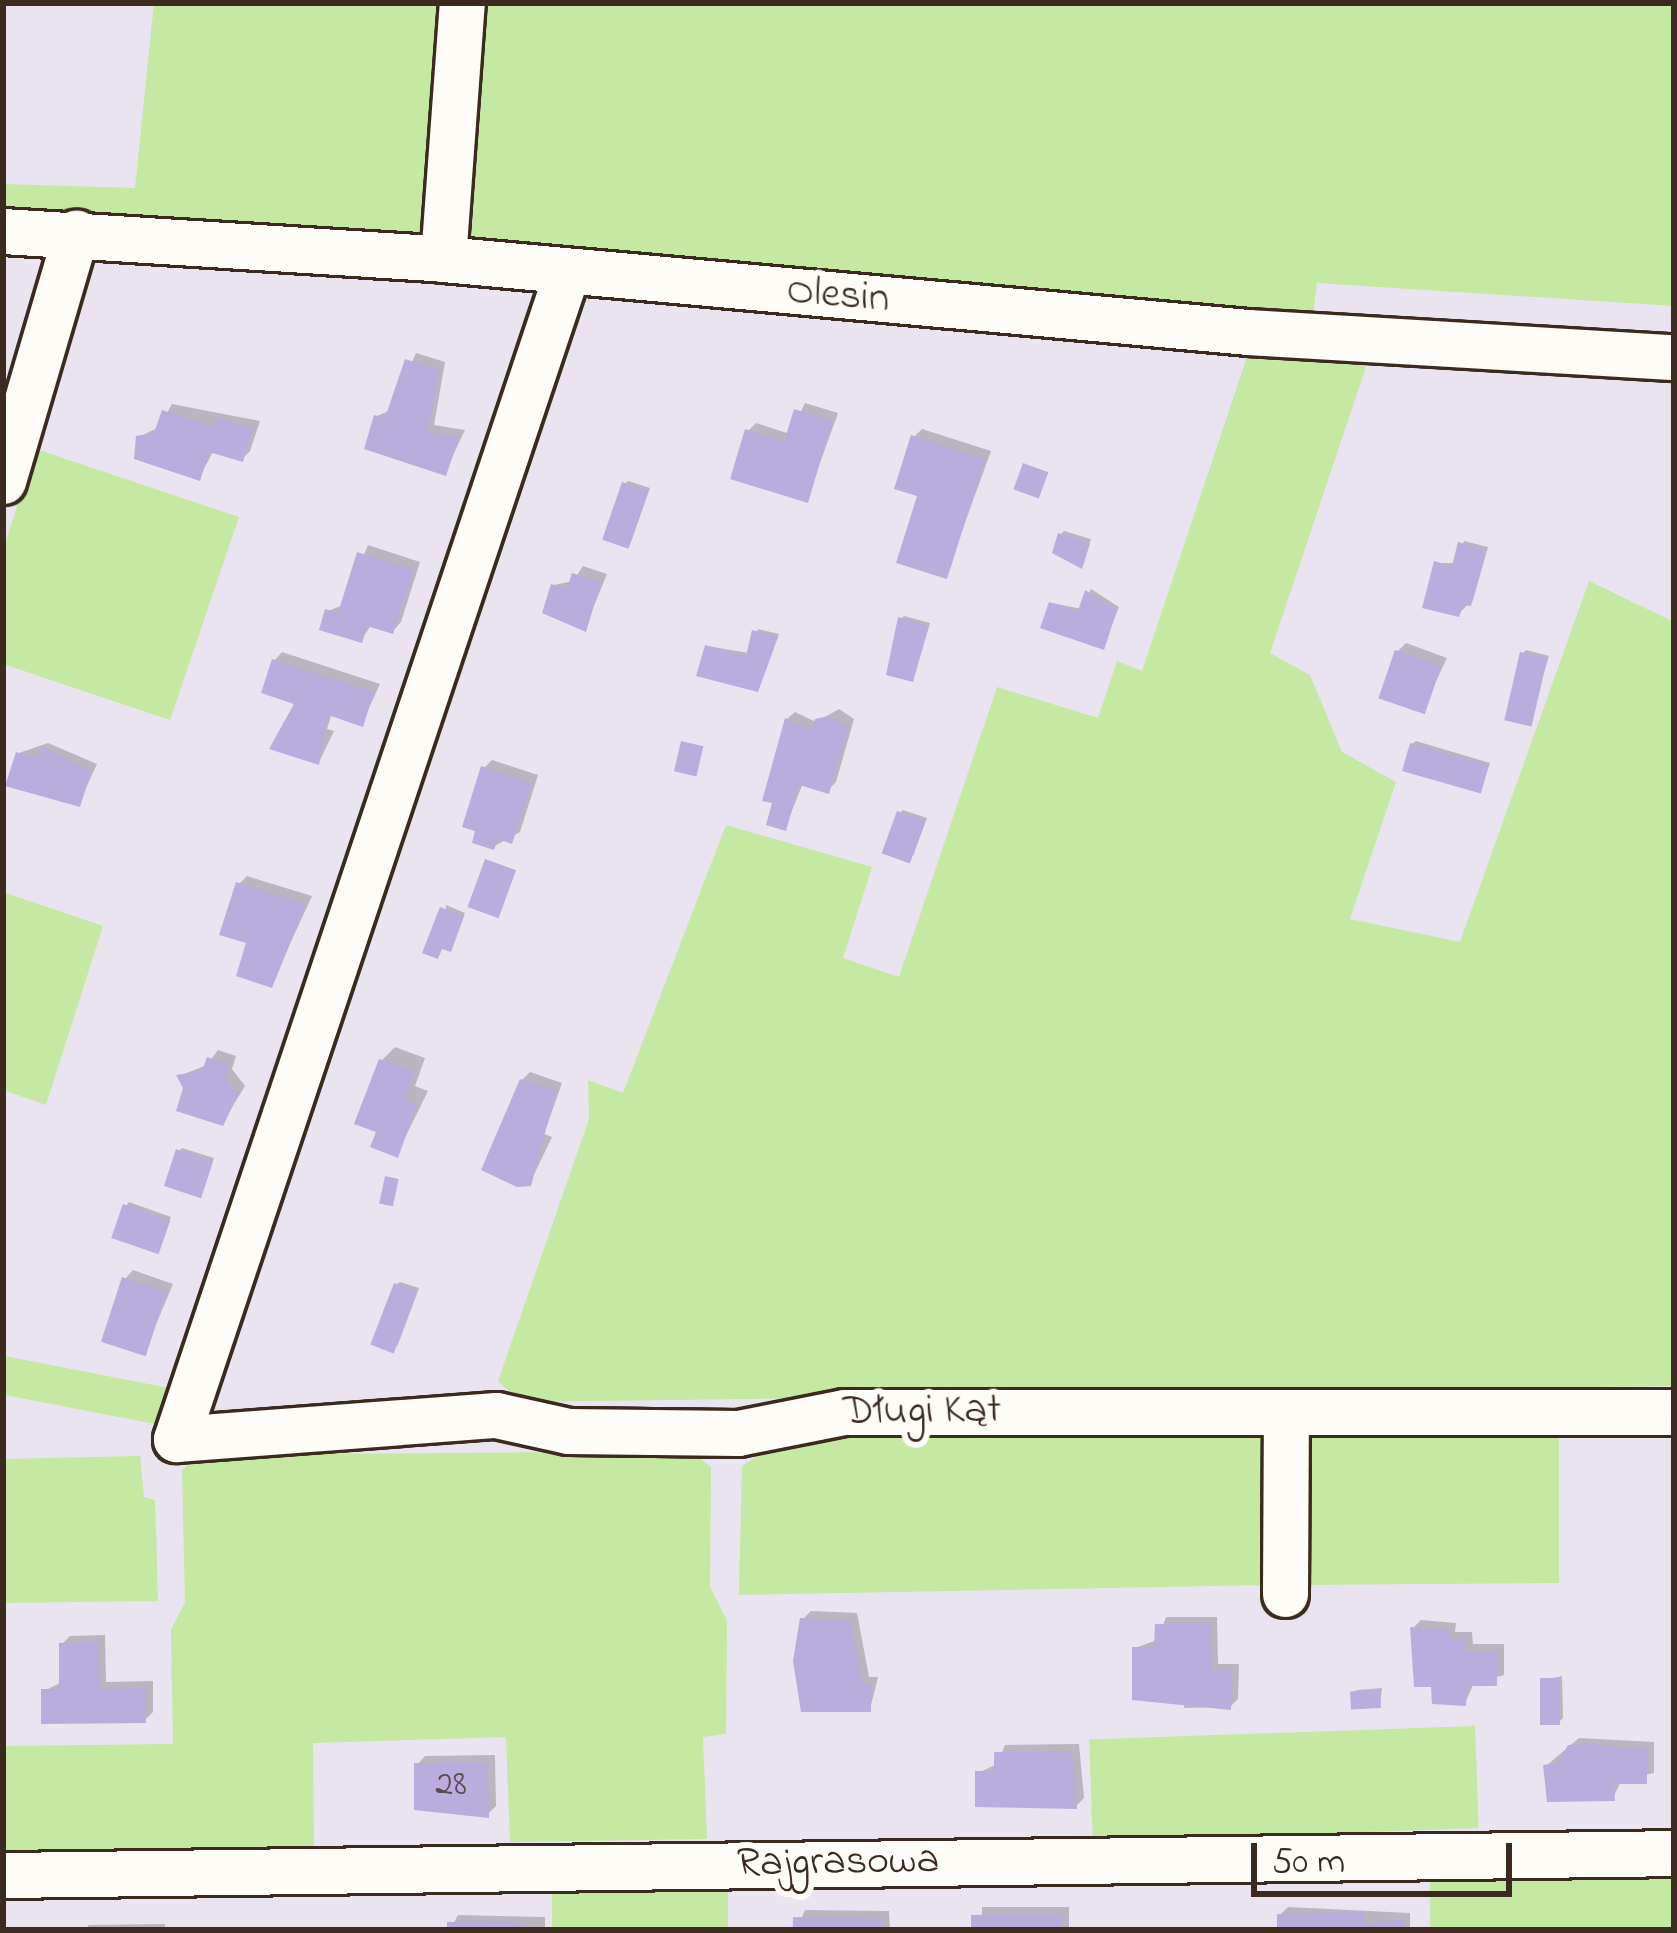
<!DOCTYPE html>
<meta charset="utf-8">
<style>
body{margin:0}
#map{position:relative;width:1677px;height:1933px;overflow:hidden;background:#e9e4f0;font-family:"Indie Flower",sans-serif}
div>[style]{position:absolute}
.green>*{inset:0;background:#c5e8a2;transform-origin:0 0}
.shadow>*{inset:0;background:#0003;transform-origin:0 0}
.building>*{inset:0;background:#b9adde;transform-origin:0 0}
.roads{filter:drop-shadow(3px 0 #3b2a1e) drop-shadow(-3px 0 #3b2a1e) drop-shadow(0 3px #3b2a1e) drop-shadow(0 -3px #3b2a1e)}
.minor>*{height:45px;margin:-22.5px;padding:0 22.5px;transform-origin:22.5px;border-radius:22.5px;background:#fdfcf7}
span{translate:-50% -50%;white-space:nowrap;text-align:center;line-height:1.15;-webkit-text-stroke:12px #fdfcf7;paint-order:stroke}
.number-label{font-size:36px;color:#5a4b4e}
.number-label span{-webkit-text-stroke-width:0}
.street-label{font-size:42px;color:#3b2a1e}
.frame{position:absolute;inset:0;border:6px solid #3b2a1e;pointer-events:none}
.scale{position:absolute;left:1251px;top:1843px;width:261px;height:54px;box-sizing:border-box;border:6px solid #3b2a1e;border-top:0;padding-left:15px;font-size:36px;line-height:42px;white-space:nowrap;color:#3b2a1e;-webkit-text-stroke:9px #fdfcf7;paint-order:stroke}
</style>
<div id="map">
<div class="green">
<div style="clip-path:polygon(154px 3px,445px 3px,428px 237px,3px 214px,3px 184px,135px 188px)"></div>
<div style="clip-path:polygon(487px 3px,1674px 3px,1674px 306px,1317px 283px,1313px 316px,471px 243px)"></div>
<div style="clip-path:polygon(1250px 348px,1370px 355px,1270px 653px,1310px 675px,1342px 752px,1396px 782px,1350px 919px,1460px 942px,1589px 581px,1674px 622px,1674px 1386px,521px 1402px,498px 1381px,589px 1119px,588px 1080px,623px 1093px,726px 825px,872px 867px,843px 958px,899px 977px,997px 687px,1098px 718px,1117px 661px,1142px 671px)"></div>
<div style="clip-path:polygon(36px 449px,239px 517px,170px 720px,3px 664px,3px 549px)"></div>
<div style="clip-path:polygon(3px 892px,103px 926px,46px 1105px,3px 1090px)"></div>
<div style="left:174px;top:1389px;width:38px;height:171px;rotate:101deg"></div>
<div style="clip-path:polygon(1559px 1422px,1559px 1583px,1296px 1585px,1307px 1439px,1321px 1428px)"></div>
<div style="clip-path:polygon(1269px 1426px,1266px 1585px,739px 1595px,742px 1466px,800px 1428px)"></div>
<div style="clip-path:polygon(690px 1451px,711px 1467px,710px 1587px,727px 1620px,726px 1734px,703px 1737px,707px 1839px,510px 1842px,506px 1737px,313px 1743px,314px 1846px,3px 1851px,3px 1746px,173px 1744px,171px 1630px,185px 1602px,182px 1470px,200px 1455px)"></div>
<div style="clip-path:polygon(140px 1456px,144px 1497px,155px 1500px,158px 1601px,3px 1603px,3px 1459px)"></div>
<div style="left:1475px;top:1726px;width:102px;height:386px;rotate:88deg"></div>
<div style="left:1674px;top:1877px;width:53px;height:244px;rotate:90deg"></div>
<div style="left:728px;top:1886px;width:44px;height:176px;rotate:90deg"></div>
</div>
<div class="shadow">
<div style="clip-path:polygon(416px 353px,445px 362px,434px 425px,465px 430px,445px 472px,377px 416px,391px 410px)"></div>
<div style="clip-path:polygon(805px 403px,838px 413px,807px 499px,748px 431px,756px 423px,790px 434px)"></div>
<div style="clip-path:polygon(172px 404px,260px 421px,250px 451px,242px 459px,214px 450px,199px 478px,139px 437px,159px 427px)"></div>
<div style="clip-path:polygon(922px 429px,991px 451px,946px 575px,921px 495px,914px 437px)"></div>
<div style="clip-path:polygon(628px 481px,650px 488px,631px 541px,625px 484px)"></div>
<div style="clip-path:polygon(1064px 531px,1091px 539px,1084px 562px,1061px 534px)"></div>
<div style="clip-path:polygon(1464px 541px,1488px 547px,1473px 600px,1458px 614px,1437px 563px,1456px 563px)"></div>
<div style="clip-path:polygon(368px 545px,420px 562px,401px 622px,393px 631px,372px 624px,361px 640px,328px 611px,343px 605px)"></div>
<div style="clip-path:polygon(583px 566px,607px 574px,585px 628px,554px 585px,573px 581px)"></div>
<div style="clip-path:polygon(1091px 589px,1119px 607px,1103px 646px,1052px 603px,1082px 609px)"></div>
<div style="clip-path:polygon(904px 616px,930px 623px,912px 679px,901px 619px)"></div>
<div style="clip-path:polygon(758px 629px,779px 634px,757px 689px,707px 646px,749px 653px)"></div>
<div style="clip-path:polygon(1406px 643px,1447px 658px,1422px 711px,1398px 651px)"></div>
<div style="clip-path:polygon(1526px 650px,1549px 656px,1529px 723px,1523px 653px)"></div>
<div style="clip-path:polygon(282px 652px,380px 684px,362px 723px,332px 713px,327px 729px,334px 731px,319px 762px,274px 661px)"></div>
<div style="clip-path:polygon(839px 709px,854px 719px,836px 782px,828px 790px,803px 783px,785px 828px,787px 719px,795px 712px,816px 722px)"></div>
<div style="clip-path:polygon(1416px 741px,1490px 763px,1481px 789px,1412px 744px)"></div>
<div style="clip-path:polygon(48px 743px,97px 764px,79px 803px,19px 753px)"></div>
<div style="clip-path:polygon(492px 760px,538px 775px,520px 832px,493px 847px,484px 768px)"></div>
<div style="clip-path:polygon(903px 810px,927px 818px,913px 856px,900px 813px)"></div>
<div style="clip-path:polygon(247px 876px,312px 896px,271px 985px,239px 884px)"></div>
<div style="clip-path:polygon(446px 905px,465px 913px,453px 945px,443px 946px)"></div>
<div style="clip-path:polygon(395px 1047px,425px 1058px,415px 1086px,428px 1091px,397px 1154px,380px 1130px,382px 1060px)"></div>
<div style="clip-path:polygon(218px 1050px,236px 1056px,232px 1069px,245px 1086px,223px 1122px,179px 1076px,207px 1065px)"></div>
<div style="clip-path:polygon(530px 1072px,562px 1083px,544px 1134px,552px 1137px,530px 1183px,522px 1080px)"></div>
<div style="clip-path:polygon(182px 1148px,214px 1158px,203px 1191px,179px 1151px)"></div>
<div style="clip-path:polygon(129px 1202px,171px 1217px,158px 1251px,126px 1206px)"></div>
<div style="clip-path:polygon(133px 1270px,173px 1284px,144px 1353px,125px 1279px)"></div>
<div style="clip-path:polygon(400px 1282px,419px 1288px,397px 1347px,396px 1285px)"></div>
<div style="clip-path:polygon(811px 1611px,857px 1613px,869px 1677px,878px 1677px,870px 1709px,803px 1619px)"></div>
<div style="clip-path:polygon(1166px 1617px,1217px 1617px,1218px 1664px,1239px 1664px,1238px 1699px,1230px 1707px,1184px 1708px,1184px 1697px,1135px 1648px,1157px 1640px)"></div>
<div style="clip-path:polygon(1421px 1620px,1456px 1623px,1455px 1632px,1472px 1632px,1473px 1644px,1504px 1644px,1504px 1675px,1474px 1683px,1465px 1703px,1434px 1684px,1413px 1628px)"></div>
<div style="clip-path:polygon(105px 1635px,106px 1682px,153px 1681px,153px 1712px,145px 1720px,44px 1691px,62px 1682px,62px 1644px,70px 1636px)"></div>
<div style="clip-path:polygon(1562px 1676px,1563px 1718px,1559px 1722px,1543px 1680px)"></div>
<div style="clip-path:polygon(1382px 1688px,1380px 1705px,1353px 1693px,1357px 1690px)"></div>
<div style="clip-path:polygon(1579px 1738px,1654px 1742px,1654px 1773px,1621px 1781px,1613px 1798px,1546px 1766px)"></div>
<div style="clip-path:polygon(1079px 1744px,1084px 1798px,1076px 1806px,978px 1773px,997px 1764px,1005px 1745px)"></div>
<div style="clip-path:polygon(495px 1755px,496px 1806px,488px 1814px,417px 1765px,425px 1756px)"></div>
<div style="left:1069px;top:1907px;width:23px;height:87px;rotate:90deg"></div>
<div style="clip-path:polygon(1288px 1907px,1410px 1913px,1410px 1930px,1283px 1930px,1280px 1915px)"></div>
<div style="clip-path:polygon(805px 1910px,889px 1911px,890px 1930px,797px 1930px)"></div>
<div style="clip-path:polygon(458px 1915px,545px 1917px,545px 1930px,450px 1930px)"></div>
<div style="clip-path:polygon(165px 1924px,165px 1930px,84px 1930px,89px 1925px)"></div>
</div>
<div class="building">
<div style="clip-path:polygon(405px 359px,439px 370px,428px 432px,459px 437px,446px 476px,364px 449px,374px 415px,385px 418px)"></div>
<div style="clip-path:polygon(794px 409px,832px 421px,808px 503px,730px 479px,745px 429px,784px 442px)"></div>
<div style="clip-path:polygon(162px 410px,214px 427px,217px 417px,253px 429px,243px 462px,209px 452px,200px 481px,134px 459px,136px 436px,154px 433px)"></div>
<div style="clip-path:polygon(911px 435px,985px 459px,947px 579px,896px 563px,917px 496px,894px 489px)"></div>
<div style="left:1023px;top:463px;width:27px;height:28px;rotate:20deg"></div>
<div style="left:622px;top:482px;width:28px;height:61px;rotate:19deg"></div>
<div style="clip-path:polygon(1058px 533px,1090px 543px,1082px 569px,1052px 553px)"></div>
<div style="clip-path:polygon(1458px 542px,1486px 550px,1471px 606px,1463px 605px,1459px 617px,1422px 608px,1434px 561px,1452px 566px)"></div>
<div style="clip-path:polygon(357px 552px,414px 570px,393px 634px,367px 626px,362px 643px,319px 630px,325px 609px,338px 613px)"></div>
<div style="clip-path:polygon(572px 573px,601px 582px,586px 632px,542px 613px,551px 584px,567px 589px)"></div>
<div style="clip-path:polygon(1085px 590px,1117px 610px,1104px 650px,1040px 628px,1049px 602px,1078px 611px)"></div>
<div style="clip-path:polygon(898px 617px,929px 626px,913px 682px,886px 675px)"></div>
<div style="clip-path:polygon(752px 630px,778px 637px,758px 692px,696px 676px,705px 645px,746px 656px)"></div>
<div style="left:1395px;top:650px;width:49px;height:51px;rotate:19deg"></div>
<div style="left:1520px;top:652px;width:28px;height:70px;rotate:13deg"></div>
<div style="clip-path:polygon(272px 659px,374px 692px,363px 727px,328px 715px,319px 765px,269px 749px,294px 704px,261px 693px)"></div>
<div style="clip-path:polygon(829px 716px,848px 728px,829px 794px,799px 785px,786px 831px,766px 825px,772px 803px,762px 801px,785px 718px,812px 731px,815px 719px)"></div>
<div style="left:681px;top:741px;width:23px;height:31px;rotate:13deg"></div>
<div style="left:1410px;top:743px;width:82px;height:29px;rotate:16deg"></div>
<div style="clip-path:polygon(43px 746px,91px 772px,80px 807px,5px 786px,16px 752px,35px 758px)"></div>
<div style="clip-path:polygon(481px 766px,532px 783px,512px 844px,498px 839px,494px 850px,472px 843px,475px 831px,462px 827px)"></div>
<div style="left:897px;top:811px;width:30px;height:45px;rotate:20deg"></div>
<div style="left:485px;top:859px;width:33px;height:51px;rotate:20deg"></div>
<div style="clip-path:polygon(236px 882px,306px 904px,272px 988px,236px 976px,246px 943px,219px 935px)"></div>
<div style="clip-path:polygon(440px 907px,464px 916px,451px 952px,442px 949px,438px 959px,422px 953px)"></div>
<div style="clip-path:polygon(207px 1057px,230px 1064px,225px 1079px,238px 1095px,223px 1126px,176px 1111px,183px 1088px,176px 1075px,202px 1071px)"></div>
<div style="clip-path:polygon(379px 1059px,414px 1071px,404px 1099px,417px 1104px,398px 1158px,370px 1147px,376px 1132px,354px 1124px)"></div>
<div style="clip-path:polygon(520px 1079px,556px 1091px,531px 1186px,517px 1187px,481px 1170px)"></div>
<div style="left:176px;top:1149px;width:39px;height:39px;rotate:18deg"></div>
<div style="left:385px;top:1176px;width:14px;height:28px;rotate:12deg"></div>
<div style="left:123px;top:1204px;width:50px;height:36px;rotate:19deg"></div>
<div style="left:122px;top:1277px;width:47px;height:68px;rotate:18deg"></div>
<div style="left:394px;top:1283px;width:25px;height:66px;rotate:21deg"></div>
<div style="clip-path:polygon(800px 1618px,850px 1620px,862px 1684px,871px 1684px,871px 1712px,801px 1712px,793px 1661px)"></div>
<div style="clip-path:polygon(1155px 1624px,1210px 1624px,1211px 1670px,1232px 1671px,1231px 1710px,1132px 1700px,1132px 1647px,1154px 1647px)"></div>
<div style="clip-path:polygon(1410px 1627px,1449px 1630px,1449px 1639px,1465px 1639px,1466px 1651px,1497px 1651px,1497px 1686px,1467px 1686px,1466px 1706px,1432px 1704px,1431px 1687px,1414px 1687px)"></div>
<div style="clip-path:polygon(98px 1642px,99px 1689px,146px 1688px,146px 1723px,41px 1724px,41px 1689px,59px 1689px,59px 1643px)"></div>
<div style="left:1540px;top:1678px;width:20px;height:47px"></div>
<div style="left:1380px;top:1690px;width:18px;height:30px;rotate:87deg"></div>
<div style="clip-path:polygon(1592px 1744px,1647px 1749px,1647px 1784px,1614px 1784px,1615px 1801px,1547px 1802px,1543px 1765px,1558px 1763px,1568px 1745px)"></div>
<div style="clip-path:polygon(1072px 1751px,1077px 1809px,975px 1807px,975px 1771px,994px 1771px,994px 1752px)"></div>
<div style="clip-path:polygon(488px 1762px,489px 1818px,414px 1810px,414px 1763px)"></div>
<div style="clip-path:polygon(1364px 1912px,1364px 1924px,1403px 1920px,1403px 1930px,1277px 1930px,1277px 1914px)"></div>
<div style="clip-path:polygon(1027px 1914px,1062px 1914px,1062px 1930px,971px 1930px,971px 1915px)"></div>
<div style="left:793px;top:1917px;width:89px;height:13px;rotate:1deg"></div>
<div style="clip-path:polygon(447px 1922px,507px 1921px,538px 1930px,447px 1930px)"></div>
</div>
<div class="roads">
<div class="minor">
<div style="left:3px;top:231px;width:441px;rotate:3.6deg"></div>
<div style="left:443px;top:259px;width:809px;rotate:5.18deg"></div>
<div style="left:1249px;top:332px;width:426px;rotate:3.4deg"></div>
<div style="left:443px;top:259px;width:257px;rotate:-85.8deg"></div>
<div style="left:567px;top:272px;width:1231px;rotate:108.52deg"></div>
<div style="left:176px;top:1439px;width:321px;rotate:-4.3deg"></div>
<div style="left:496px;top:1415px;width:74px;rotate:12.5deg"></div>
<div style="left:568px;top:1431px;width:170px;rotate:0.7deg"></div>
<div style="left:738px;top:1433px;width:108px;rotate:-11.2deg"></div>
<div style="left:844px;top:1412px;width:830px"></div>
<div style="left:3px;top:481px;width:259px;rotate:-73.6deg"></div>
<div style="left:1285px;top:1594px;width:179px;rotate:-89.7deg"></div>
<div style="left:3px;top:1875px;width:1671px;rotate:-0.75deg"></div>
</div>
</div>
<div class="number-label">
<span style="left:451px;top:1786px">28</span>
</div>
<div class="street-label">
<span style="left:838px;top:296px;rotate:5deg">Olesin</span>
<span style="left:922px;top:1412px;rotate:-1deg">Długi Kąt</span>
<span style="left:838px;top:1863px;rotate:-1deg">Rajgrasowa</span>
</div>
<div class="frame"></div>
<div class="scale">50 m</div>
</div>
